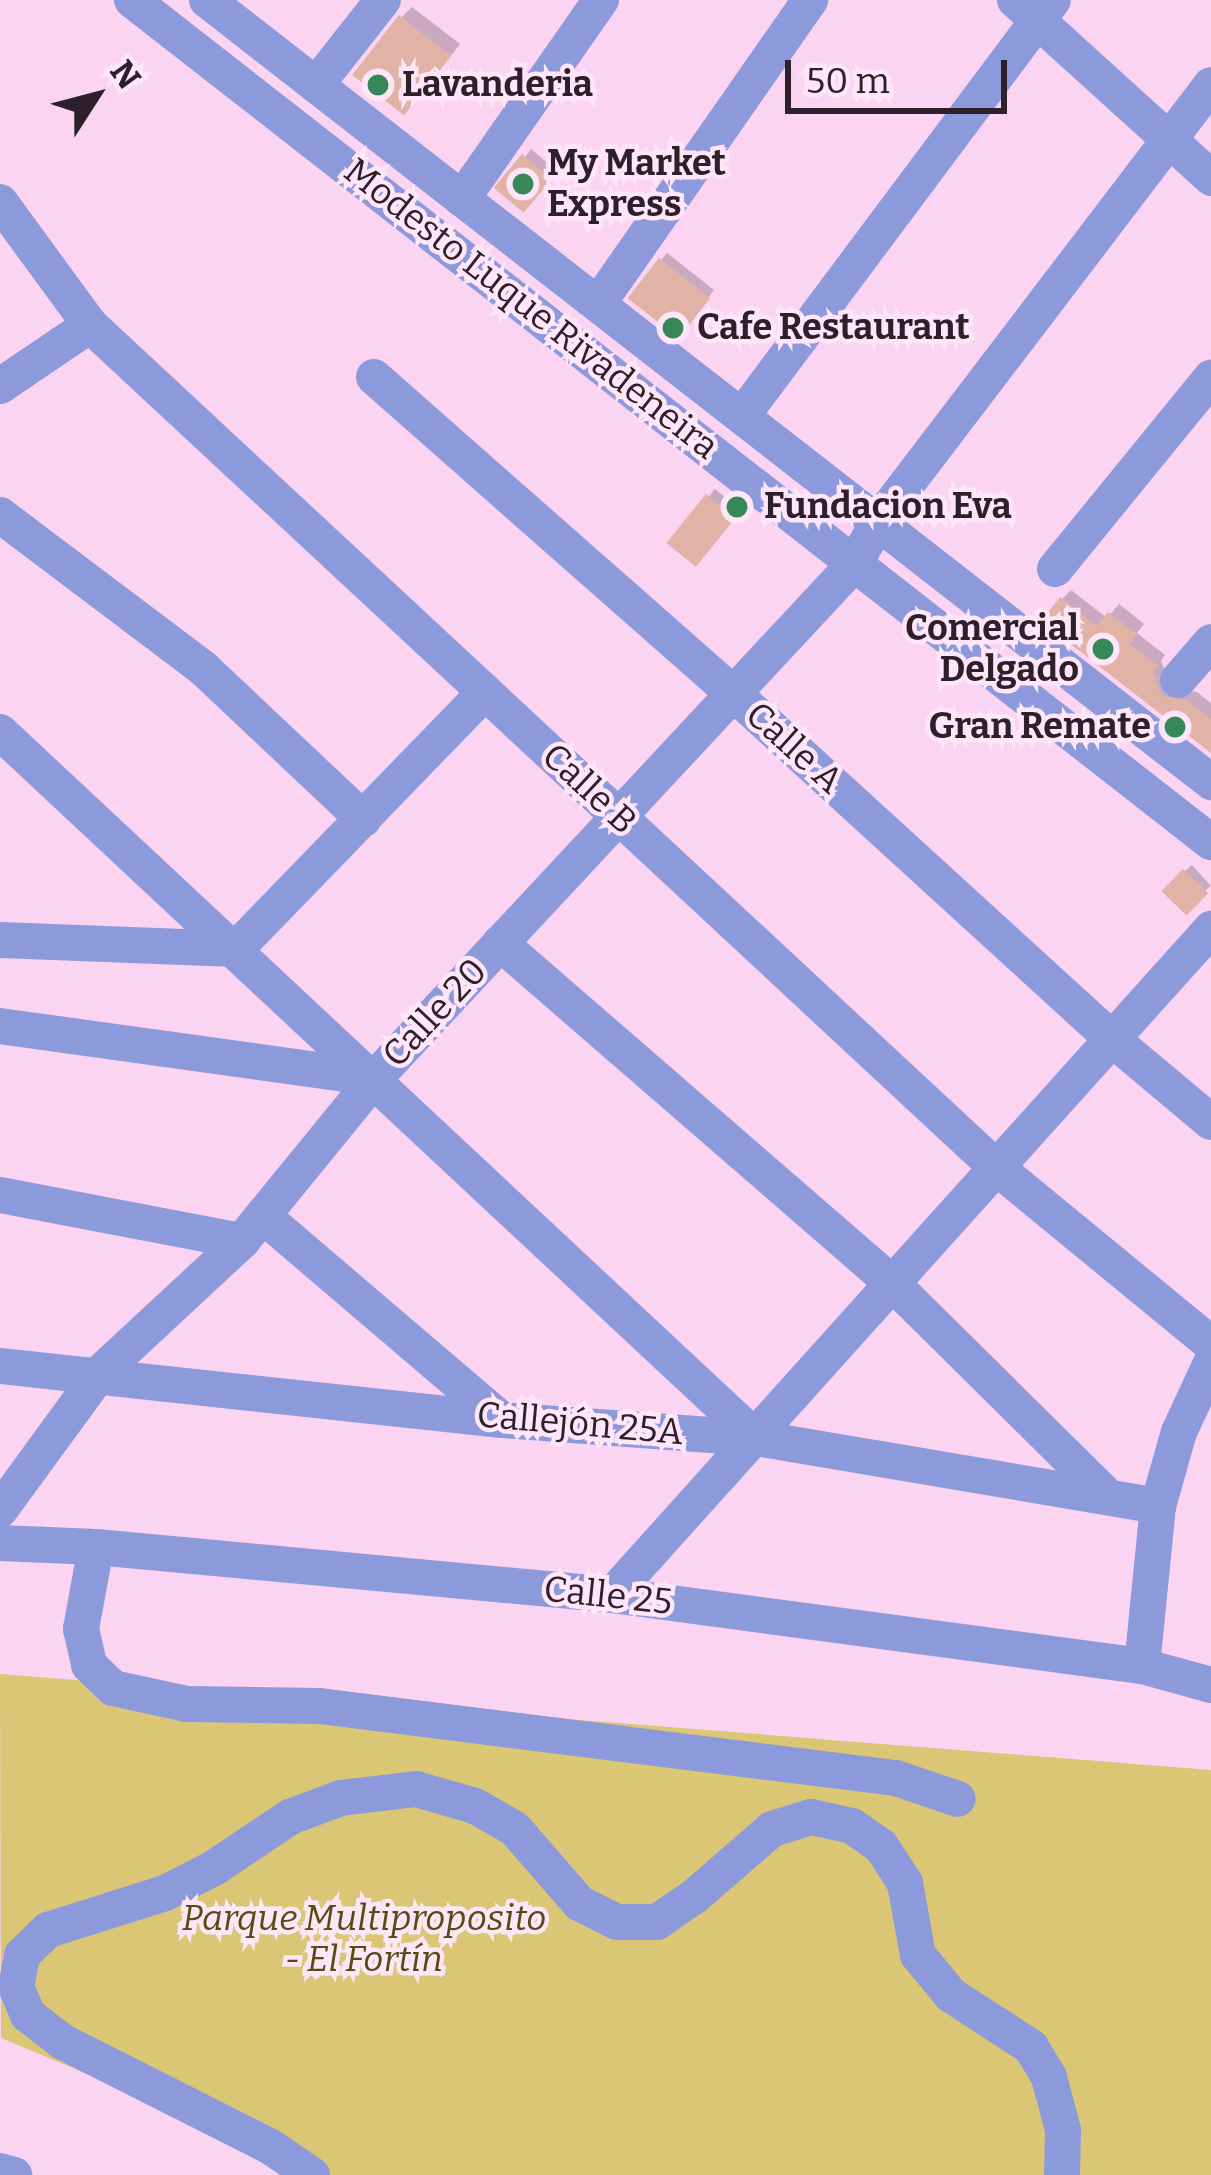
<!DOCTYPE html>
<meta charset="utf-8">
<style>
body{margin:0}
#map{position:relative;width:1211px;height:2175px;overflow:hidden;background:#fad4f1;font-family:Bitter,serif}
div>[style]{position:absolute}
.green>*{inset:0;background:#dbc676}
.shadow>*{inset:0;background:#0003;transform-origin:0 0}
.building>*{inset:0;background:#e1b3a6;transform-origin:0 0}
.minor>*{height:36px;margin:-18px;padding:0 18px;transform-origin:18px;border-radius:18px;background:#8c99db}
.dots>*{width:33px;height:33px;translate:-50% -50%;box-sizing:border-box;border:6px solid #fee6f8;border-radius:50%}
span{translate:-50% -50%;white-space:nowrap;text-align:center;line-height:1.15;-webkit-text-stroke:9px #fee6f8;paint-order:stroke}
.poi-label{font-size:36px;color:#2e202a;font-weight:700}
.left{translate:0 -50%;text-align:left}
.right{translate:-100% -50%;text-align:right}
.street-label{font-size:36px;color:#2e202a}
.park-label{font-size:36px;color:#584b12;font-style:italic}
.north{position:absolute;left:36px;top:36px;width:120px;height:120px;-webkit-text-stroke:9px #fee6f8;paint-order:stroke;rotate:54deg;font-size:33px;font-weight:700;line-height:48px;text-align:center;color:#2e202a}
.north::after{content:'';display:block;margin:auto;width:42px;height:54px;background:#2e202a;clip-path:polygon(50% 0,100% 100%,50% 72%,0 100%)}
.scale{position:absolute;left:785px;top:60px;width:222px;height:54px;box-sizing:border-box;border:6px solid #2e202a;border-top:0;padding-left:15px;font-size:36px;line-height:42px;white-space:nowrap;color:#2e202a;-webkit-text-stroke:9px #fee6f8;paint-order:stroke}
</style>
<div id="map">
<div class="green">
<div style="clip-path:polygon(0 1674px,1211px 1770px,1211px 2175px,295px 2175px,142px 2097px,1px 2038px)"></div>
</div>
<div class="shadow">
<div style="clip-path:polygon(412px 7px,460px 44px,416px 101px,402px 17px)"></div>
<div style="clip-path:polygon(531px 149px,557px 171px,531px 203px,500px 190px)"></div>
<div style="clip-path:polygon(667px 253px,714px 290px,686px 328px,661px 260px)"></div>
<div style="clip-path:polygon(715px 489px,741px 510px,703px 557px,670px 543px)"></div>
<div style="clip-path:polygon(1071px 590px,1107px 618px,1119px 604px,1144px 624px,1137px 633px,1165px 655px,1161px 661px,1173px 689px,1197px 692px,1211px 703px,1211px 750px,1062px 599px)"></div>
<div style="left:1192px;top:865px;width:28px;height:37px;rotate:48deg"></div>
</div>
<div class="building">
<div style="left:399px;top:15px;width:66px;height:76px;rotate:38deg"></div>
<div style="left:522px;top:154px;width:39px;height:44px;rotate:40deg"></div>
<div style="left:659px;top:258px;width:65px;height:51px;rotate:38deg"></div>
<div style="left:706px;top:494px;width:38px;height:63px;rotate:39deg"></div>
<div style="clip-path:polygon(1060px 597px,1097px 626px,1108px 612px,1137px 634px,1130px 644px,1158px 666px,1153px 673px,1162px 696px,1187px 700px,1211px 719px,1211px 753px,1041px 621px)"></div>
<div style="left:1183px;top:869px;width:35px;height:31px;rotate:44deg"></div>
</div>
<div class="minor">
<div style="left:132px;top:0;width:1369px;rotate:37.97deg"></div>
<div style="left:207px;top:0;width:1273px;rotate:37.91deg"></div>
<div style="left:1015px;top:0;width:265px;rotate:42.2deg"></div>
<div style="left:316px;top:85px;width:108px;rotate:-51.8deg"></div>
<div style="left:462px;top:199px;width:243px;rotate:-55.1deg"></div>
<div style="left:0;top:202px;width:152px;rotate:53.8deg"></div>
<div style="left:90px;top:325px;width:1238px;rotate:42.91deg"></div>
<div style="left:997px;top:1168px;width:277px;rotate:39.4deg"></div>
<div style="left:598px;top:304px;width:371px;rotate:-55.1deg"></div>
<div style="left:374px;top:377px;width:478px;rotate:41.4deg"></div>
<div style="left:733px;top:693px;width:513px;rotate:42.39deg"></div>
<div style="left:1112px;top:1039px;width:129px;rotate:40deg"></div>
<div style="left:0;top:386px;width:109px;rotate:-34.1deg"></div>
<div style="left:742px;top:416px;width:519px;rotate:-53.22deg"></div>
<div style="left:890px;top:506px;width:529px;rotate:-52.68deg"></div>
<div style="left:0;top:515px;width:256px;rotate:37deg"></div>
<div style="left:204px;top:669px;width:219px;rotate:43.3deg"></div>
<div style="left:1055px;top:569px;width:247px;rotate:-50.8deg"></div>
<div style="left:1178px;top:680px;width:50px;rotate:-49deg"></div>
<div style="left:0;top:732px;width:1034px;rotate:43.04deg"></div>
<div style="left:0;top:940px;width:236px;rotate:2.2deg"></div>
<div style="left:236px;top:949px;width:358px;rotate:-45.9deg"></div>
<div style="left:500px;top:943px;width:519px;rotate:40.94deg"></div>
<div style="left:892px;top:1283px;width:304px;rotate:44.7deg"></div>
<div style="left:0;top:1026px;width:379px;rotate:7.9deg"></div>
<div style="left:0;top:1195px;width:246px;rotate:10.8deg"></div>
<div style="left:263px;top:1216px;width:314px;rotate:40.5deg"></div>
<div style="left:0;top:1366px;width:505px;rotate:6.14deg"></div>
<div style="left:502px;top:1420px;width:255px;rotate:4.1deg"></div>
<div style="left:756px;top:1438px;width:408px;rotate:9.6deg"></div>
<div style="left:0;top:1510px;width:170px;rotate:-53.9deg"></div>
<div style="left:100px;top:1373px;width:194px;rotate:-42.9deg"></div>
<div style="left:242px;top:1241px;width:210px;rotate:-50.8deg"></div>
<div style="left:375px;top:1078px;width:704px;rotate:-47.01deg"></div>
<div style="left:855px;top:563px;width:47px;rotate:-60.7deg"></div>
<div style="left:0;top:1543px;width:96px;rotate:2.4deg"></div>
<div style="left:96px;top:1547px;width:518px;rotate:5.31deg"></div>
<div style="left:612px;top:1595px;width:535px;rotate:7.63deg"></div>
<div style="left:1142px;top:1666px;width:72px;rotate:15.4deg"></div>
<div style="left:96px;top:1547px;width:83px;rotate:100.4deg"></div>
<div style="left:81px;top:1629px;width:37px;rotate:77deg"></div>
<div style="left:89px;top:1665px;width:33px;rotate:44deg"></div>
<div style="left:113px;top:1688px;width:76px;rotate:12.2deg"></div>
<div style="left:187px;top:1704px;width:133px;rotate:0.9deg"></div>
<div style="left:320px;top:1706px;width:580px;rotate:7.13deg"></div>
<div style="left:896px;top:1778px;width:65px;rotate:18.7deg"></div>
<div style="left:612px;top:1595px;width:896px;rotate:-48.03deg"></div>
<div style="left:1142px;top:1666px;width:161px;rotate:-84.3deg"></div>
<div style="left:1158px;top:1506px;width:77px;rotate:-74.2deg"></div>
<div style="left:1179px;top:1432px;width:76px;rotate:-65.1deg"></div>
<div style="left:0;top:2171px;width:15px;rotate:16deg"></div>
<div style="left:312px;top:2175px;width:50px;rotate:-145.7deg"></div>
<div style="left:271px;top:2147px;width:233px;rotate:-153.2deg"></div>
<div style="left:63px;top:2042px;width:44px;rotate:-142.4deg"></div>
<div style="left:28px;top:2015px;width:30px;rotate:-113deg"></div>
<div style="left:16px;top:1987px;width:33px;rotate:-79deg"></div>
<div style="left:22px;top:1955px;width:36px;rotate:-44deg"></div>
<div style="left:48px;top:1930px;width:123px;rotate:-17.5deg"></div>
<div style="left:165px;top:1893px;width:55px;rotate:-27deg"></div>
<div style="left:214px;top:1868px;width:92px;rotate:-33.9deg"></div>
<div style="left:290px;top:1817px;width:54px;rotate:-20.4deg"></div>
<div style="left:341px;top:1798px;width:76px;rotate:-6.8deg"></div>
<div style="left:416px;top:1789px;width:61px;rotate:16.1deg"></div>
<div style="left:475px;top:1806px;width:46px;rotate:29.9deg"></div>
<div style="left:515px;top:1829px;width:98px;rotate:49.1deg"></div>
<div style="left:579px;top:1903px;width:42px;rotate:26.6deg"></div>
<div style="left:617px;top:1922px;width:40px"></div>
<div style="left:657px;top:1922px;width:46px;rotate:-34.4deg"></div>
<div style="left:695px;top:1896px;width:102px;rotate:-41deg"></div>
<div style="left:772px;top:1829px;width:41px;rotate:-17.1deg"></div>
<div style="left:811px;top:1817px;width:42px;rotate:12.4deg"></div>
<div style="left:852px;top:1826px;width:35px;rotate:35deg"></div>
<div style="left:881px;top:1846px;width:44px;rotate:57deg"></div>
<div style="left:905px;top:1883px;width:73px;rotate:79.8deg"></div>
<div style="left:918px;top:1955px;width:52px;rotate:50.5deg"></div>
<div style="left:951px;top:1995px;width:95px;rotate:33deg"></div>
<div style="left:1031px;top:2047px;width:35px;rotate:59deg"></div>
<div style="left:1049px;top:2077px;width:55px;rotate:75.2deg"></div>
<div style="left:1063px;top:2130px;width:45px;rotate:91.3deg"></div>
</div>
<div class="dots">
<div style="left:378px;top:85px;background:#378859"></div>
<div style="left:523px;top:184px;background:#378859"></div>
<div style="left:673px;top:328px;background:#378859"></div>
<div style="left:737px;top:507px;background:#378859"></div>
<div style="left:1103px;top:649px;background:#378859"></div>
<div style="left:1175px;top:727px;background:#378859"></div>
</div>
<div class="poi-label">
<span class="left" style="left:402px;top:85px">Lavanderia</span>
<span class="left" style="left:547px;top:184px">My Market<br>Express</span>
<span class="left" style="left:697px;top:328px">Cafe Restaurant</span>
<span class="left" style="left:764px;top:507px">Fundacion Eva</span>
<span class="right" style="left:1079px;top:649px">Comercial<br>Delgado</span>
<span class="right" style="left:1151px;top:727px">Gran Remate</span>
</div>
<div class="street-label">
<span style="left:531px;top:309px;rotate:38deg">Modesto Luque Rivadeneira</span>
<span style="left:794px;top:748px;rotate:42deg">Calle A</span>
<span style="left:589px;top:789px;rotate:43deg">Calle B</span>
<span style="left:435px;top:1013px;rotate:-47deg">Calle 20</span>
<span style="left:580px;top:1424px;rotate:5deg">Callejón 25A</span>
<span style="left:608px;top:1596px;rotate:6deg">Calle 25</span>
</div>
<div class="park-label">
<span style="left:364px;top:1939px">Parque Multiproposito<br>- El Fortín</span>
</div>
<div class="north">N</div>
<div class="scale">50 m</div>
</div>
